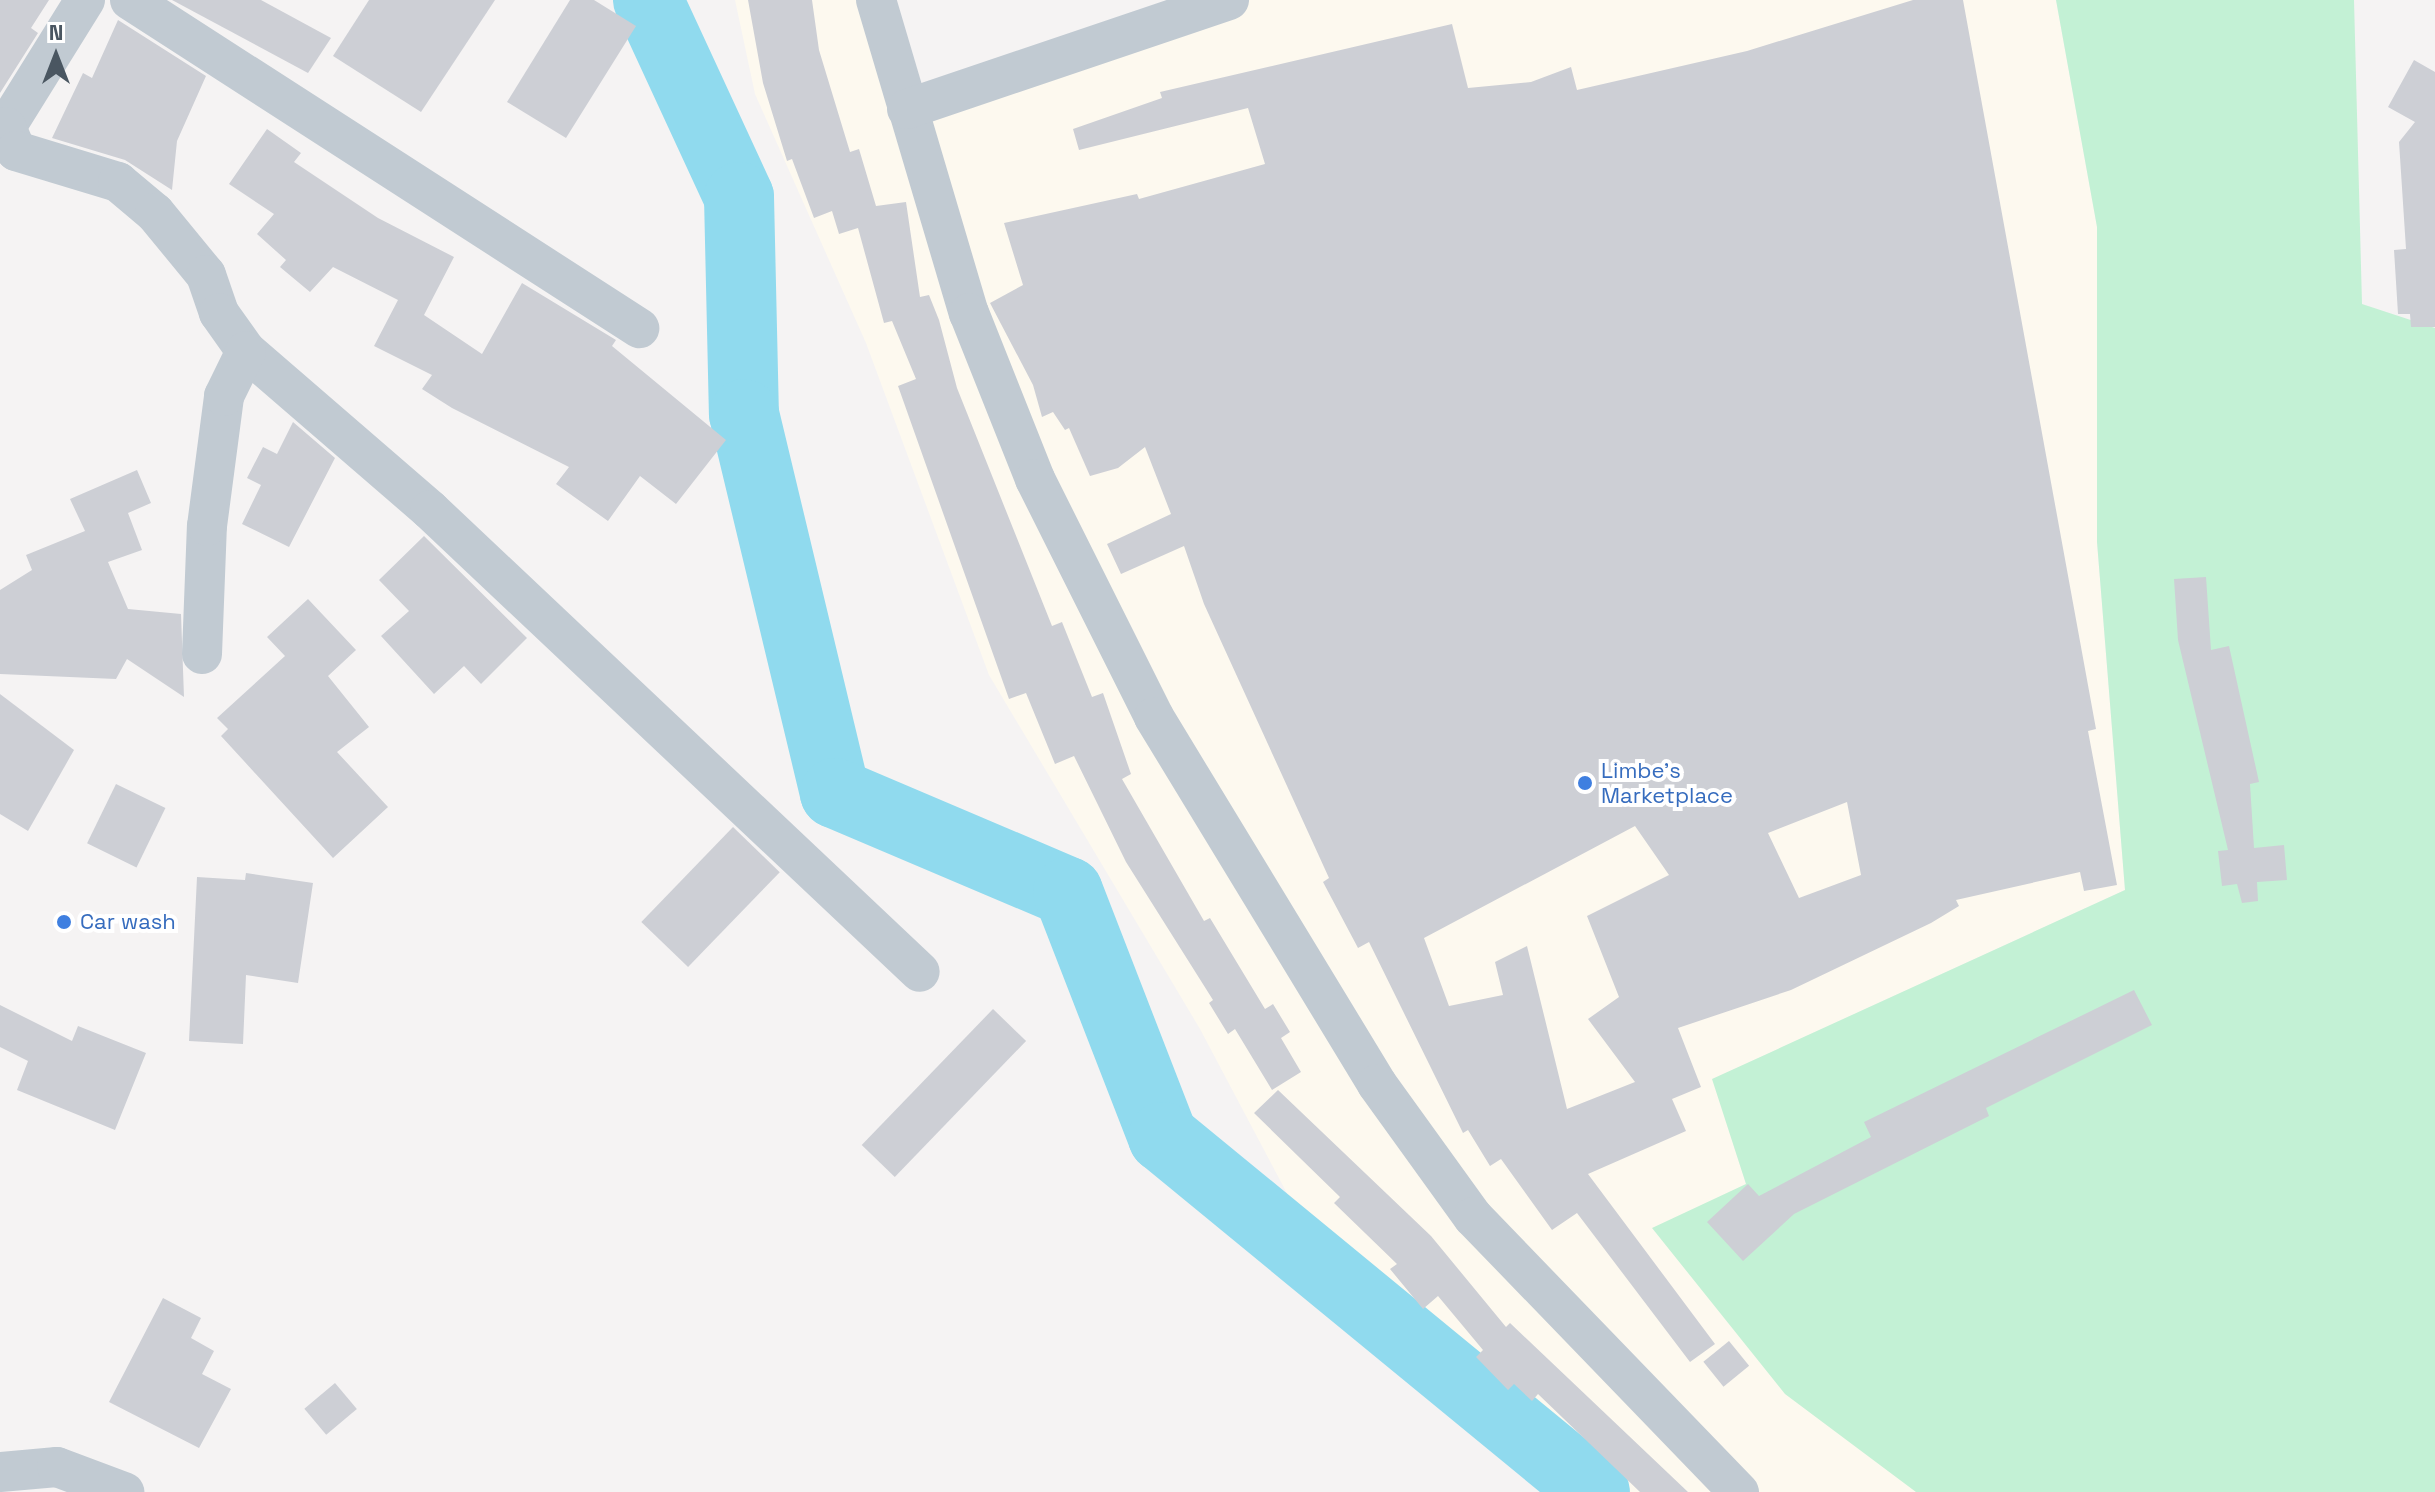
<!DOCTYPE html>
<style>
body{margin:0}
#map{position:relative;width:2435px;height:1492px;overflow:hidden;background:#f5f3f3;font-family:"Space Grotesk",sans-serif}
div>[style]{position:absolute}
.commercial>*{inset:0;background:#fdf9ef}
.green>*{inset:0;background:#c3f1d5}
.river>*{height:70px;margin:-35px;padding:0 35px;transform-origin:35px;border-radius:35px;background:#90daee}
.building>*{inset:0;background:#cdcfd5;transform-origin:0 0}
.minor>*{height:40px;margin:-20px;padding:0 20px;transform-origin:20px;border-radius:20px;background:#c1cad2}
.dots>*{width:22px;height:22px;translate:-50% -50%;box-sizing:border-box;border:4px solid #fff;border-radius:50%}
span{translate:-50% -50%;white-space:nowrap;text-align:center;line-height:1.15;-webkit-text-stroke:8px #fff;paint-order:stroke}
.shop-label{font-size:22px;color:#366cbe}
.left{translate:0 -50%;text-align:left}
.north{position:absolute;left:16px;top:16px;width:80px;height:80px;-webkit-text-stroke:6px #fff;paint-order:stroke;rotate:0deg;font-size:22px;font-weight:700;line-height:32px;text-align:center;color:#4a5661}
.north::after{content:'';display:block;margin:auto;width:28px;height:36px;background:#4a5661;clip-path:polygon(50% 0,100% 100%,50% 72%,0 100%)}
</style>
<div id="map">
<div class="commercial">
<div style="clip-path:polygon(735px 0,876px 0,907px 109px,1229px 0,2056px 0,2097px 227px,2097px 542px,2125px 890px,1713px 1079px,1746px 1184px,1916px 1492px,1595px 1492px,1325px 1265px,1200px 1029px,989px 675px,866px 343px,755px 94px)"></div>
</div>
<div class="green">
<div style="clip-path:polygon(2056px 0,2354px 0,2362px 304px,2435px 328px,2435px 1492px,1916px 1492px,1785px 1394px,1652px 1228px,1746px 1184px,1712px 1079px,2125px 890px,2097px 542px,2097px 227px)"></div>
</div>
<div class="river">
<div style="left:648px;top:0;width:217px;rotate:65.2deg"></div>
<div style="left:739px;top:197px;width:217px;rotate:88.7deg"></div>
<div style="left:744px;top:414px;width:390px;rotate:76.5deg"></div>
<div style="left:835px;top:793px;width:253px;rotate:23deg"></div>
<div style="left:1068px;top:892px;width:263px;rotate:68.8deg"></div>
<div style="left:1163px;top:1137px;width:559px;rotate:39.41deg"></div>
</div>
<div class="building">
<div style="clip-path:polygon(0 0,49px 0,31px 28px,38px 33px,0 93px)"></div>
<div style="clip-path:polygon(172px 0,261px 0,331px 38px,308px 73px)"></div>
<div style="clip-path:polygon(369px 0,495px 0,421px 112px,333px 56px)"></div>
<div style="clip-path:polygon(570px 0,594px 0,636px 26px,566px 138px,507px 102px)"></div>
<div style="clip-path:polygon(748px 0,812px 0,819px 50px,850px 152px,859px 149px,876px 206px,906px 202px,920px 297px,929px 295px,939px 320px,957px 388px,1052px 626px,1062px 622px,1092px 697px,1103px 693px,1131px 774px,1122px 779px,1204px 921px,1210px 918px,1265px 1009px,1273px 1004px,1290px 1032px,1281px 1038px,1301px 1072px,1272px 1090px,1235px 1029px,1228px 1034px,1209px 1003px,1213px 1000px,1126px 862px,1074px 756px,1055px 764px,1026px 693px,1009px 699px,898px 386px,916px 379px,892px 321px,884px 323px,858px 228px,839px 234px,832px 211px,814px 218px,792px 159px,787px 161px,763px 83px)"></div>
<div style="clip-path:polygon(evenodd,1913px 0,1963px 0,2096px 729px,2088px 731px,2117px 885px,2084px 891px,2080px 872px,1956px 900px,1959px 906px,1931px 923px,1791px 990px,1678px 1028px,1701px 1087px,1672px 1099px,1686px 1131px,1588px 1174px,1715px 1344px,1690px 1362px,1577px 1213px,1552px 1230px,1501px 1159px,1490px 1166px,1468px 1130px,1463px 1133px,1369px 942px,1358px 948px,1323px 882px,1329px 878px,1204px 604px,1184px 546px,1121px 574px,1107px 544px,1171px 514px,1145px 447px,1118px 468px,1090px 476px,1069px 428px,1065px 430px,1053px 412px,1042px 417px,1033px 385px,990px 303px,1023px 285px,1004px 223px,1137px 194px,1139px 199px,1265px 164px,1248px 108px,1079px 150px,1073px 129px,1162px 98px,1160px 92px,1452px 24px,1468px 88px,1531px 82px,1571px 67px,1577px 90px,1747px 51px,1913px 0,1847px 802px,1861px 875px,1799px 898px,1768px 833px,1847px 802px,1913px 0,1635px 826px,1669px 875px,1587px 916px,1619px 997px,1588px 1019px,1635px 1082px,1567px 1109px,1527px 946px,1495px 962px,1503px 995px,1449px 1006px,1424px 938px,1635px 826px)"></div>
<div style="clip-path:polygon(118px 20px,206px 76px,177px 141px,172px 190px,125px 160px,52px 138px,83px 73px,92px 78px)"></div>
<div style="clip-path:polygon(2414px 60px,2435px 72px,2435px 327px,2411px 327px,2410px 314px,2398px 314px,2394px 250px,2406px 249px,2399px 142px,2415px 122px,2388px 107px)"></div>
<div style="clip-path:polygon(267px 129px,301px 153px,294px 162px,378px 218px,454px 257px,424px 315px,482px 354px,522px 283px,616px 340px,612px 346px,726px 440px,676px 504px,640px 476px,608px 521px,556px 484px,569px 467px,452px 408px,422px 389px,432px 375px,374px 346px,398px 300px,333px 267px,310px 292px,280px 267px,286px 260px,257px 234px,274px 214px,229px 184px)"></div>
<div style="clip-path:polygon(293px 422px,335px 458px,289px 547px,242px 524px,261px 485px,247px 478px,263px 447px,277px 454px)"></div>
<div style="clip-path:polygon(137px 470px,151px 503px,128px 513px,142px 550px,108px 562px,128px 609px,181px 614px,184px 697px,127px 659px,116px 679px,0 674px,0 590px,32px 570px,26px 555px,85px 531px,70px 499px)"></div>
<div style="clip-path:polygon(424px 536px,527px 638px,481px 684px,464px 666px,434px 694px,381px 636px,409px 611px,379px 580px)"></div>
<div style="clip-path:polygon(2206px 577px,2211px 650px,2229px 646px,2259px 782px,2250px 784px,2254px 848px,2284px 845px,2287px 880px,2257px 882px,2258px 901px,2242px 903px,2237px 884px,2222px 886px,2218px 851px,2228px 850px,2178px 640px,2174px 579px)"></div>
<div style="clip-path:polygon(308px 599px,356px 650px,328px 676px,369px 727px,337px 752px,388px 807px,333px 858px,221px 736px,228px 729px,217px 718px,285px 656px,267px 637px)"></div>
<div style="clip-path:polygon(0 694px,74px 750px,28px 831px,0 814px)"></div>
<div style="left:116px;top:784px;width:55px;height:66px;rotate:26deg"></div>
<div style="left:733px;top:827px;width:65px;height:132px;rotate:44deg"></div>
<div style="clip-path:polygon(246px 873px,313px 883px,298px 983px,246px 975px,243px 1044px,189px 1041px,197px 877px,245px 880px)"></div>
<div style="clip-path:polygon(2134px 990px,2152px 1025px,1986px 1108px,1989px 1116px,1794px 1214px,1743px 1261px,1707px 1222px,1748px 1184px,1759px 1196px,1871px 1137px,1864px 1122px)"></div>
<div style="clip-path:polygon(0 1005px,72px 1041px,78px 1026px,146px 1053px,115px 1130px,17px 1090px,28px 1061px,0 1047px)"></div>
<div style="left:993px;top:1009px;width:46px;height:189px;rotate:44deg"></div>
<div style="clip-path:polygon(1278px 1090px,1431px 1236px,1506px 1327px,1510px 1323px,1688px 1492px,1640px 1492px,1538px 1394px,1532px 1401px,1514px 1384px,1508px 1390px,1476px 1357px,1483px 1350px,1438px 1296px,1423px 1309px,1390px 1269px,1397px 1264px,1334px 1203px,1340px 1197px,1254px 1113px)"></div>
<div style="clip-path:polygon(163px 1298px,201px 1318px,191px 1338px,214px 1351px,202px 1374px,231px 1389px,199px 1448px,109px 1402px)"></div>
<div style="left:1729px;top:1341px;width:32px;height:33px;rotate:51deg"></div>
<div style="left:335px;top:1383px;width:34px;height:40px;rotate:50deg"></div>
</div>
<div class="minor">
<div style="left:85px;top:0;width:150px;rotate:121.9deg"></div>
<div style="left:6px;top:127px;width:26px;rotate:67deg"></div>
<div style="left:16px;top:151px;width:107px;rotate:16.9deg"></div>
<div style="left:118px;top:182px;width:48px;rotate:40deg"></div>
<div style="left:155px;top:213px;width:80px;rotate:50.6deg"></div>
<div style="left:206px;top:275px;width:40px;rotate:71.1deg"></div>
<div style="left:219px;top:313px;width:47px;rotate:54.6deg"></div>
<div style="left:246px;top:351px;width:243px;rotate:40.8deg"></div>
<div style="left:430px;top:510px;width:673px;rotate:43.32deg"></div>
<div style="left:130px;top:0;width:606px;rotate:32.8deg"></div>
<div style="left:876px;top:0;width:327px;rotate:73.5deg"></div>
<div style="left:969px;top:313px;width:179px;rotate:68.3deg"></div>
<div style="left:1035px;top:479px;width:266px;rotate:63.4deg"></div>
<div style="left:1154px;top:717px;width:429px;rotate:58.7deg"></div>
<div style="left:1377px;top:1084px;width:164px;rotate:54.2deg"></div>
<div style="left:1473px;top:1217px;width:383px;rotate:46deg"></div>
<div style="left:907px;top:109px;width:340px;rotate:-18.7deg"></div>
<div style="left:202px;top:654px;width:128px;rotate:-87.8deg"></div>
<div style="left:207px;top:526px;width:131px;rotate:-82.5deg"></div>
<div style="left:224px;top:396px;width:50px;rotate:-63.9deg"></div>
<div style="left:0;top:1472px;width:57px;rotate:-5deg"></div>
<div style="left:57px;top:1467px;width:72px;rotate:20.5deg"></div>
</div>
<div class="dots">
<div style="left:1585px;top:783px;background:#3f7fe0"></div>
<div style="left:64px;top:922px;background:#3f7fe0"></div>
</div>
<div class="shop-label">
<span class="left" style="left:1601px;top:783px">Limbe's<br>Marketplace</span>
<span class="left" style="left:80px;top:922px">Car wash</span>
</div>
<div class="north">N</div>
</div>
